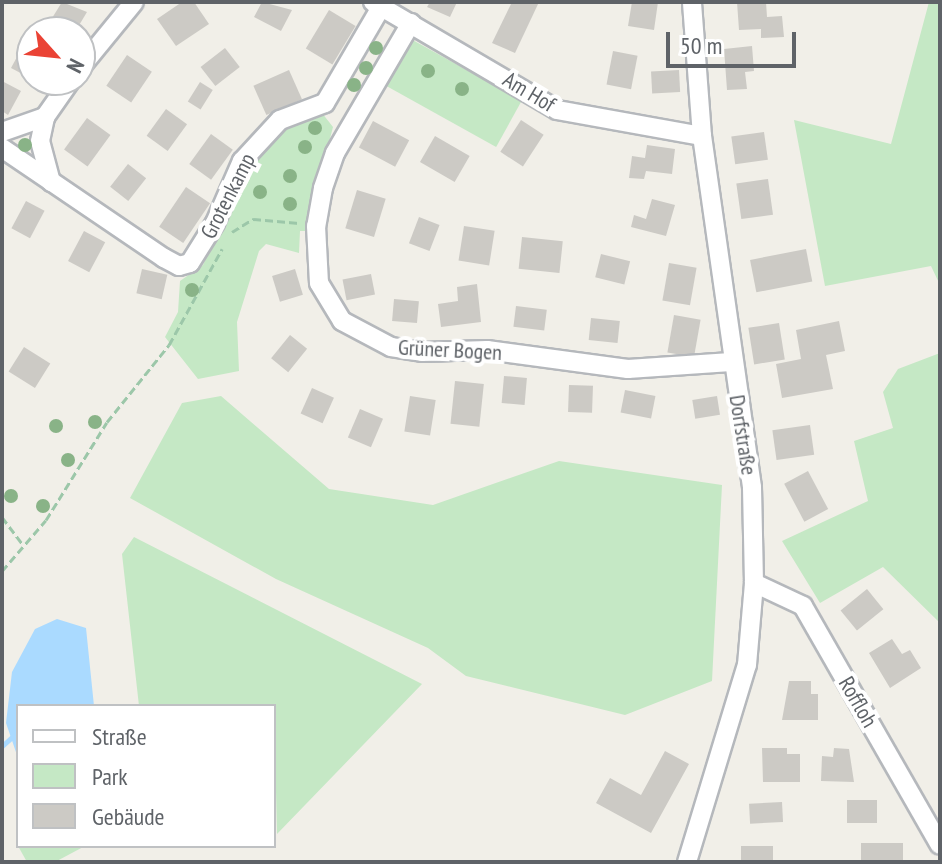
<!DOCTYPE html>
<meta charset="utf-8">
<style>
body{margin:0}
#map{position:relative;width:942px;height:864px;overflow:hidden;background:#f1efe8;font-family:"PT Sans Narrow",sans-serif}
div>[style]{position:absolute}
.green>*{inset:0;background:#c5e8c5;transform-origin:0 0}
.water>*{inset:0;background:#aadaff}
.stream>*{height:5px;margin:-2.5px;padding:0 2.5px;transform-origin:2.5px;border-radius:2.5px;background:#aadaff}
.building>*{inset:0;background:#cccac5;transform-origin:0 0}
.path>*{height:3px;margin-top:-1.5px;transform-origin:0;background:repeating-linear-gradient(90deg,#9cc7a9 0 8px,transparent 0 12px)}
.roads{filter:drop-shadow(2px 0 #b5b8bc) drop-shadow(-2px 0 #b5b8bc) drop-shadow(0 2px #b5b8bc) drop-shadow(0 -2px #b5b8bc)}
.minor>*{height:18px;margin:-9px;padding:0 9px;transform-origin:9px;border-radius:9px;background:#fff}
.trees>*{width:14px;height:14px;margin:-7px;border-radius:50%;background:#89b387}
span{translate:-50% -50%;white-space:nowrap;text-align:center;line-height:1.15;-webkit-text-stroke:8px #fff;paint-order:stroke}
.street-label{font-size:22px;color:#5f6368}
.frame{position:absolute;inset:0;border:4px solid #5f6368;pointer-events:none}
.legend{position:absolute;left:16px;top:704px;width:260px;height:144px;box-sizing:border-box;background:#fff;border:2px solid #bfc1c3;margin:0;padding:10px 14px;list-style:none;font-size:24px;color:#5f6368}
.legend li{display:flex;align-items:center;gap:16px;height:40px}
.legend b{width:40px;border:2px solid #bfc1c3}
.north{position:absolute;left:16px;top:16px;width:80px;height:80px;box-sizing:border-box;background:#fff;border:2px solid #bfc1c3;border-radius:50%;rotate:117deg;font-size:22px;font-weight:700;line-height:32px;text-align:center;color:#5f6368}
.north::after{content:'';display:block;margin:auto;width:28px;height:36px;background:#ea4335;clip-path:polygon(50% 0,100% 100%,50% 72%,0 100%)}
.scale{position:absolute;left:666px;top:32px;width:130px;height:36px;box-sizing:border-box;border:4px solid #5f6368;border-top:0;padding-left:10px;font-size:24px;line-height:28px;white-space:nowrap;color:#5f6368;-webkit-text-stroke:6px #fff;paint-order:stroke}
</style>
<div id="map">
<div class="green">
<div style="clip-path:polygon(929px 2px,940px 2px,940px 285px,931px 266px,825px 286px,794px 120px,891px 144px)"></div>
<div style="left:409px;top:38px;width:129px;height:53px;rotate:29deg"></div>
<div style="clip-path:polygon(322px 113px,333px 127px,306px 231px,300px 231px,299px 253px,266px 244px,259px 251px,237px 322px,239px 371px,198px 379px,165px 337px,178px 312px,180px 281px,203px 265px,250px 159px,273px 133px,299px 117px)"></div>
<div style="clip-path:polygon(940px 353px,940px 623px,883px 567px,820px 603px,782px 541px,868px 501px,854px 441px,893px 428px,883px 392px,898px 369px)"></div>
<div style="clip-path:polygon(221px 396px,329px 489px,433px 505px,559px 461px,722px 485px,712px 681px,625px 715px,466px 676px,428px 648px,276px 579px,130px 498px,182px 403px)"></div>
<div style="clip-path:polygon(134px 537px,422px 684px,277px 834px,274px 706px,139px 706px,122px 554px)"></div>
<div style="clip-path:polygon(18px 846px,85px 846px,55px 862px,27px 862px)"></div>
</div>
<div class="water">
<div style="clip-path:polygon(57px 619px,86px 628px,94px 706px,18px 706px,18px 758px,6px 723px,12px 672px,35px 629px)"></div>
</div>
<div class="stream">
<div style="left:2px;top:746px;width:15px;rotate:-42deg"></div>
</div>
<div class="building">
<div style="clip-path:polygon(62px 2px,87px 12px,75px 32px,49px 23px)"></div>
<div style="clip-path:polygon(182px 2px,194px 2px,209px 24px,176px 46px,157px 19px)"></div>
<div style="clip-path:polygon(262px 2px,292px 10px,281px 31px,254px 17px)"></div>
<div style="clip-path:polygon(430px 2px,457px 2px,450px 17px,427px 7px)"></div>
<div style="clip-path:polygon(539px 2px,515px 53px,492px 43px,512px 2px)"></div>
<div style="clip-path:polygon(632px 2px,658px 2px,654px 30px,628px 26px)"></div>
<div style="clip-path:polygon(737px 2px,766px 2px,767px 17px,782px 16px,784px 37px,761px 38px,761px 29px,739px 30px)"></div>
<div style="left:329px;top:10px;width:31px;height:45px;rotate:31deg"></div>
<div style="clip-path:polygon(24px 44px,32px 49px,32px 79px,11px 68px)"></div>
<div style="clip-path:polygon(752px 46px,754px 71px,745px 72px,747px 89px,727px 90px,724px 49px)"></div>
<div style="left:225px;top:48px;width:24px;height:31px;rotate:52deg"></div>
<div style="left:613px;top:51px;width:25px;height:34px;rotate:11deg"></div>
<div style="left:127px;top:55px;width:30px;height:37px;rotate:34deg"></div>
<div style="left:289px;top:70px;width:32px;height:39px;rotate:66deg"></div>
<div style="left:679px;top:70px;width:22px;height:28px;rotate:87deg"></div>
<div style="clip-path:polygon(2px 81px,21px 91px,8px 115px,2px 111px)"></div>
<div style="left:200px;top:82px;width:15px;height:23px;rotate:32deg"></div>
<div style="left:166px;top:109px;width:26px;height:33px;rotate:36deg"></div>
<div style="left:87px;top:118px;width:29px;height:39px;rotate:36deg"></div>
<div style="left:521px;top:120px;width:27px;height:38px;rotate:33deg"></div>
<div style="left:373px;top:121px;width:41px;height:30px;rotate:28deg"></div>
<div style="left:764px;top:132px;width:28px;height:33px;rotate:82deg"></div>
<div style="left:211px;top:134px;width:27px;height:37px;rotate:36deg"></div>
<div style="left:435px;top:136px;width:40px;height:30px;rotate:30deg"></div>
<div style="clip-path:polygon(647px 145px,675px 149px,672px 174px,646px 171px,644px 179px,629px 178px,632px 156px,645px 158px)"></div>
<div style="left:128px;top:164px;width:23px;height:29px;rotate:38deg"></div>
<div style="left:768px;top:179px;width:36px;height:32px;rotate:82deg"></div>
<div style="left:186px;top:187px;width:29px;height:48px;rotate:34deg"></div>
<div style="left:357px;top:190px;width:30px;height:40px;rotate:17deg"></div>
<div style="clip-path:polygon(652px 199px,675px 205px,666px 236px,631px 227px,634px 215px,646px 219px)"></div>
<div style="left:26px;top:201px;width:21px;height:31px;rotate:28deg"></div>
<div style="left:419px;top:217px;width:22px;height:28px;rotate:21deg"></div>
<div style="left:464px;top:226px;width:31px;height:35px;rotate:9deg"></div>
<div style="left:84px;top:231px;width:24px;height:34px;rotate:28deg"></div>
<div style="left:522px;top:237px;width:41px;height:32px;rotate:6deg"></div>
<div style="left:806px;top:249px;width:33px;height:57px;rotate:79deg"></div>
<div style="left:601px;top:254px;width:30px;height:24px;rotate:14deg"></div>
<div style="left:669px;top:263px;width:28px;height:38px;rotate:10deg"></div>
<div style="left:142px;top:269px;width:26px;height:25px;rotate:13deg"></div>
<div style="left:295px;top:269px;width:27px;height:24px;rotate:73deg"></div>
<div style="left:371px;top:274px;width:21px;height:29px;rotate:79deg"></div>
<div style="clip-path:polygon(477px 284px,481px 322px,441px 327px,438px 304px,458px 301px,457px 287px)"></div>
<div style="left:394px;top:299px;width:25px;height:22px;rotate:5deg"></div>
<div style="left:516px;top:306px;width:31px;height:21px;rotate:7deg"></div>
<div style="left:674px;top:315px;width:27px;height:38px;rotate:10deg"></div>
<div style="left:591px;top:318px;width:29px;height:22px;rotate:6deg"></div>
<div style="clip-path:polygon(839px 321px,845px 351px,826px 355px,833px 389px,782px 398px,776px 364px,801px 359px,796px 330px)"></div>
<div style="left:779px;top:323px;width:37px;height:31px;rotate:81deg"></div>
<div style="left:290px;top:335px;width:22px;height:30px;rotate:39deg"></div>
<div style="left:24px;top:347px;width:31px;height:29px;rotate:32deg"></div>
<div style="left:504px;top:376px;width:23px;height:27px;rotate:5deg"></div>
<div style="left:455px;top:381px;width:29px;height:43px;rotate:6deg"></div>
<div style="left:569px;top:385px;width:24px;height:27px;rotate:2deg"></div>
<div style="left:312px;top:388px;width:24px;height:28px;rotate:24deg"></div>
<div style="left:625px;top:390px;width:31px;height:23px;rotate:11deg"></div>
<div style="left:410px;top:396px;width:26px;height:36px;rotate:9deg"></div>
<div style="left:717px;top:396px;width:19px;height:25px;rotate:81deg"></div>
<div style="left:360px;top:409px;width:25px;height:31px;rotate:23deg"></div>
<div style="left:810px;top:425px;width:30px;height:38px;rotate:82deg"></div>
<div style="left:808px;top:471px;width:43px;height:27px;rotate:62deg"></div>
<div style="left:867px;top:589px;width:26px;height:34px;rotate:51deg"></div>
<div style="clip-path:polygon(892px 639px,902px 654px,910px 650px,921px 668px,890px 688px,869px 653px)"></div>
<div style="clip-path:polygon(789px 681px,811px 681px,811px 694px,818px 694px,818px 720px,782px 720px)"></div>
<div style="clip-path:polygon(762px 748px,787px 748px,787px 754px,800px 754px,800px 782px,763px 782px)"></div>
<div style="clip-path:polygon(834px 748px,849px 749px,854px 782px,821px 781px,822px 756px,833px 757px)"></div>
<div style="clip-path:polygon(665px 751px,689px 764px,651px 833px,596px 803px,610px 778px,641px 795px)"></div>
<div style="left:877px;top:800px;width:23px;height:30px;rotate:90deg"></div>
<div style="left:782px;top:802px;width:20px;height:33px;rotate:87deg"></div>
<div style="left:861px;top:843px;width:42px;height:19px"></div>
<div style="left:773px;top:846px;width:16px;height:32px;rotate:90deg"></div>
</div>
<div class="path">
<div style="left:232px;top:232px;width:25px;rotate:-32deg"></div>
<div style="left:253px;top:219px;width:46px;rotate:5deg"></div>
<div style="left:2px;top:517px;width:35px;rotate:53deg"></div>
<div style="left:2px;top:571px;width:67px;rotate:-49.2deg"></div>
<div style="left:46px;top:520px;width:115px;rotate:-58.1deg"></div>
<div style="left:107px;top:422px;width:99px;rotate:-51.2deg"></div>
<div style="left:169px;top:345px;width:110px;rotate:-61.1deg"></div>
</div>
<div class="roads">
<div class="minor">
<div style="left:373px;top:2px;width:213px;rotate:30.4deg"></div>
<div style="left:557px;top:110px;width:147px;rotate:10.2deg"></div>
<div style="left:411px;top:23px;width:151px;rotate:120.3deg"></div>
<div style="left:335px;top:153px;width:37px;rotate:109deg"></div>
<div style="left:323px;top:188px;width:39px;rotate:100deg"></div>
<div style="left:316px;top:226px;width:57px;rotate:87deg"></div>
<div style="left:319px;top:283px;width:44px;rotate:58.8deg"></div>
<div style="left:342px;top:321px;width:55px;rotate:28deg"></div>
<div style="left:391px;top:347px;width:31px;rotate:9deg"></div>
<div style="left:422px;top:352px;width:65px;rotate:-1.8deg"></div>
<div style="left:487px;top:350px;width:142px;rotate:7.7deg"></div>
<div style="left:628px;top:369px;width:103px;rotate:-3.9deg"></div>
<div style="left:80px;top:68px;width:85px;rotate:-50.7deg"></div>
<div style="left:2px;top:132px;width:46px;rotate:-19.2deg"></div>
<div style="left:2px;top:148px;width:196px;rotate:34.2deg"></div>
<div style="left:164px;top:258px;width:17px;rotate:28deg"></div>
<div style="left:179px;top:266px;width:11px;rotate:-15deg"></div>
<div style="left:190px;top:263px;width:47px;rotate:-58deg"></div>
<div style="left:215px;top:223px;width:68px;rotate:-66.5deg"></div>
<div style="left:242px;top:161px;width:56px;rotate:-47.2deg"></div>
<div style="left:280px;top:120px;width:48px;rotate:-20.7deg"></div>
<div style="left:325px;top:103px;width:111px;rotate:-59.7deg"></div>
<div style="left:51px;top:182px;width:42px;rotate:-105deg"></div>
<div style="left:40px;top:141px;width:25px;rotate:-78deg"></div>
<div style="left:45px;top:117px;width:45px;rotate:-54.9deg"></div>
<div style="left:754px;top:583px;width:54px;rotate:25.1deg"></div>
<div style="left:803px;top:606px;width:275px;rotate:60.2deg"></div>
<div style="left:687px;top:862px;width:206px;rotate:-73.1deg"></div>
<div style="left:747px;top:665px;width:82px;rotate:-85.1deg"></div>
<div style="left:754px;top:583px;width:96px;rotate:-91.2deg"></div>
<div style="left:752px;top:487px;width:355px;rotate:-98.1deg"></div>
<div style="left:702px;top:136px;width:134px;rotate:-94.3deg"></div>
</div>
</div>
<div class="trees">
<div style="left:376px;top:48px"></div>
<div style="left:366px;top:68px"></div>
<div style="left:428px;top:71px"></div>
<div style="left:354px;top:85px"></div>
<div style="left:462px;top:89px"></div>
<div style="left:315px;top:128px"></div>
<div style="left:25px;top:145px"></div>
<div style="left:305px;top:147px"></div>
<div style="left:290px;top:176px"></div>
<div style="left:260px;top:192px"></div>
<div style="left:290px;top:204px"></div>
<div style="left:192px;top:290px"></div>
<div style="left:95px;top:422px"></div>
<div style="left:56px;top:426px"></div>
<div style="left:68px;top:460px"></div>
<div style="left:11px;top:496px"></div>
<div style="left:43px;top:506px"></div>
</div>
<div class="street-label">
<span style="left:529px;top:92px;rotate:31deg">Am Hof</span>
<span style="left:228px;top:196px;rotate:-63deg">Grotenkamp</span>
<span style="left:450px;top:350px;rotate:3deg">Grüner Bogen</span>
<span style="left:743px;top:435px;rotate:81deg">Dorfstraße</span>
<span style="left:858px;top:702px;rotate:60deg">Roffloh</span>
</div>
<div class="frame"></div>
<ul class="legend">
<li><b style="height:10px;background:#fff"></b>Straße</li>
<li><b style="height:22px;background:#c5e8c5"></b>Park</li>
<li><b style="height:22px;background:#cccac5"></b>Gebäude</li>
</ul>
<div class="north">N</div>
<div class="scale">50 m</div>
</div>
